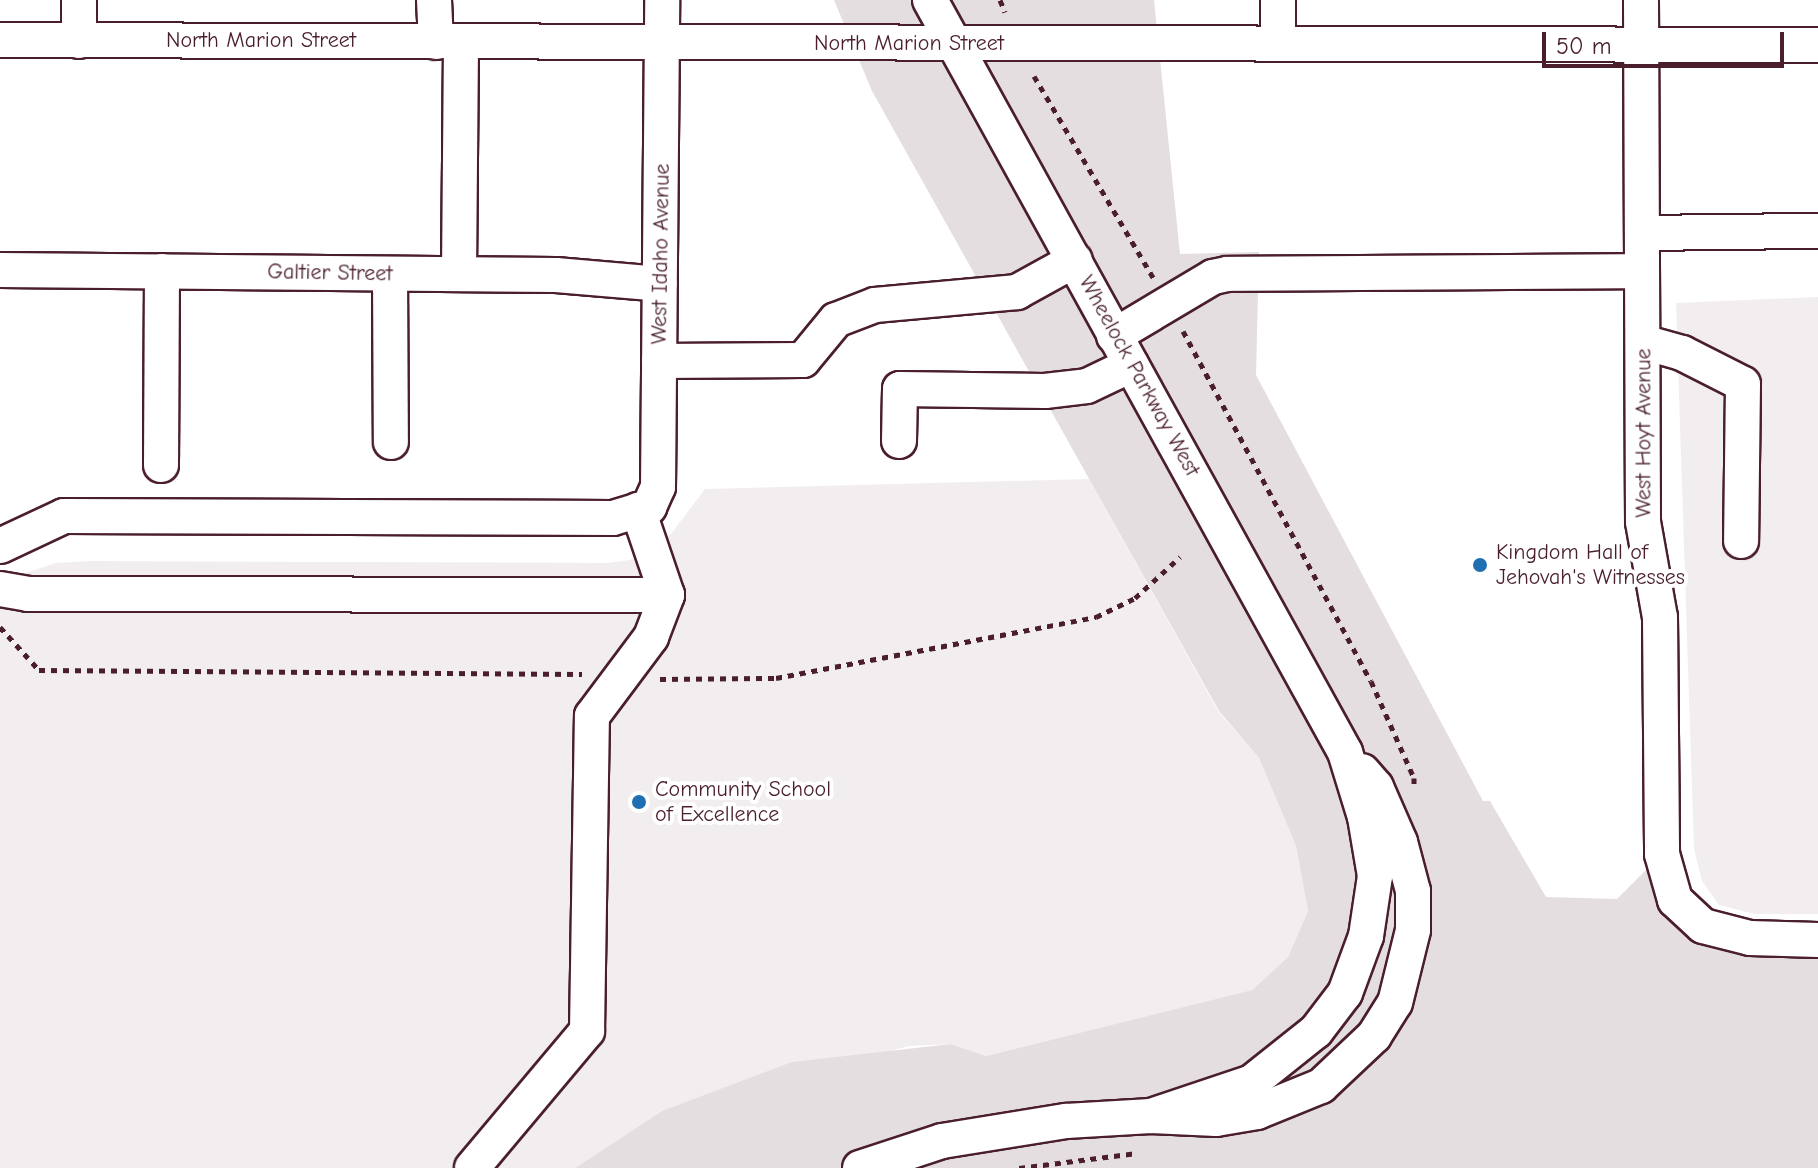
<!DOCTYPE html>
<style>
body{margin:0}
#map{position:relative;width:1818px;height:1168px;overflow:hidden;background:#fff;font-family:"Comic Neue",sans-serif}
div>[style]{position:absolute}
.built>*{inset:0;background:#f2eeef}
.green>*{inset:0;background:#e5dee0}
.path>*{height:5px;margin-top:-2.5px;transform-origin:0;background:repeating-linear-gradient(90deg,#4a1f2b 0 6px,transparent 0 12px)}
.roads{filter:drop-shadow(2px 0 #4a1f2b) drop-shadow(-2px 0 #4a1f2b) drop-shadow(0 2px #4a1f2b) drop-shadow(0 -2px #4a1f2b)}
.minor>*{height:34px;margin:-17px;padding:0 17px;transform-origin:17px;border-radius:17px;background:#fff}
.dots>*{width:22px;height:22px;translate:-50% -50%;box-sizing:border-box;border:4px solid #fff;border-radius:50%}
span{translate:-50% -50%;white-space:nowrap;text-align:center;line-height:1.15;-webkit-text-stroke:8px #fff;paint-order:stroke}
.street-label{font-size:22px;color:#4a1f2b}
.poi-label{font-size:22px;color:#4a1f2b}
.left{translate:0 -50%;text-align:left}
.scale{position:absolute;left:1542px;top:32px;width:242px;height:36px;box-sizing:border-box;border:4px solid #4a1f2b;border-top:0;padding-left:10px;font-size:24px;line-height:28px;white-space:nowrap;color:#4a1f2b;-webkit-text-stroke:6px #fff;paint-order:stroke}
</style>
<div id="map">
<div class="built">
<div style="clip-path:polygon(1818px 297px,1818px 914px,1754px 914px,1719px 905px,1702px 881px,1694px 849px,1676px 303px)"></div>
<div style="clip-path:polygon(1089px 479px,1218px 711px,1259px 758px,1296px 846px,1308px 911px,1288px 957px,1252px 990px,986px 1056px,951px 1044px,909px 1046px,662px 1111px,575px 1168px,0 1168px,0 589px,22px 574px,56px 563px,91px 561px,607px 563px,630px 560px,671px 534px,705px 489px)"></div>
</div>
<div class="green">
<div style="clip-path:polygon(834px 0,1154px 0,1180px 254px,1259px 252px,1256px 375px,1483px 801px,1490px 801px,1546px 897px,1617px 899px,1662px 854px,1703px 926px,1818px 940px,1818px 1168px,575px 1168px,662px 1111px,792px 1062px,951px 1044px,986px 1056px,1252px 990px,1288px 957px,1308px 911px,1296px 846px,1259px 758px,1219px 711px,872px 91px)"></div>
</div>
<div class="path">
<div style="left:1000px;top:0;width:13px;rotate:67deg"></div>
<div style="left:1034px;top:76px;width:234px;rotate:59.4deg"></div>
<div style="left:1183px;top:331px;width:397px;rotate:61.8deg"></div>
<div style="left:1371px;top:681px;width:106px;rotate:66.1deg"></div>
<div style="left:1414px;top:778px;width:11px;rotate:90deg"></div>
<div style="left:0;top:627px;width:58px;rotate:47.8deg"></div>
<div style="left:39px;top:670px;width:543px;rotate:0.42deg"></div>
<div style="left:660px;top:679px;width:116px;rotate:-0.5deg"></div>
<div style="left:776px;top:678px;width:326px;rotate:-10.8deg"></div>
<div style="left:1096px;top:617px;width:43px;rotate:-26deg"></div>
<div style="left:1135px;top:598px;width:61px;rotate:-42.3deg"></div>
<div style="left:1019px;top:1168px;width:119px;rotate:-7.2deg"></div>
</div>
<div class="roads">
<div class="minor">
<div style="left:434px;top:0;width:42px;rotate:87.3deg"></div>
<div style="left:930px;top:0;width:859px;rotate:61.11deg"></div>
<div style="left:1345px;top:752px;width:68px;rotate:72.9deg"></div>
<div style="left:1365px;top:817px;width:60px;rotate:80.4deg"></div>
<div style="left:1375px;top:876px;width:61px;rotate:98.5deg"></div>
<div style="left:1366px;top:936px;width:61px;rotate:110.2deg"></div>
<div style="left:1345px;top:993px;width:48px;rotate:127.3deg"></div>
<div style="left:1316px;top:1031px;width:82px;rotate:141.4deg"></div>
<div style="left:1252px;top:1082px;width:107px;rotate:161.4deg"></div>
<div style="left:1641px;top:0;width:522px;rotate:89.78deg"></div>
<div style="left:1643px;top:522px;width:97px;rotate:79.9deg"></div>
<div style="left:1660px;top:617px;width:237px;rotate:89.5deg"></div>
<div style="left:1662px;top:854px;width:48px;rotate:74.2deg"></div>
<div style="left:1675px;top:900px;width:38px;rotate:43deg"></div>
<div style="left:1703px;top:926px;width:49px;rotate:14.3deg"></div>
<div style="left:1750px;top:938px;width:68px;rotate:1.7deg"></div>
<div style="left:0;top:40px;width:1818px;rotate:0.16deg"></div>
<div style="left:79px;top:41px;width:41px;rotate:-90deg"></div>
<div style="left:1278px;top:41px;width:41px;rotate:-90deg"></div>
<div style="left:1642px;top:233px;width:176px;rotate:-0.7deg"></div>
<div style="left:0;top:270px;width:556px;rotate:0.52deg"></div>
<div style="left:556px;top:275px;width:104px;rotate:4.9deg"></div>
<div style="left:390px;top:274px;width:168px;rotate:89.7deg"></div>
<div style="left:459px;top:274px;width:232px;rotate:-89.5deg"></div>
<div style="left:1114px;top:336px;width:115px;rotate:-30.8deg"></div>
<div style="left:1213px;top:277px;width:14px;rotate:-12deg"></div>
<div style="left:1227px;top:274px;width:415px;rotate:-0.4deg"></div>
<div style="left:1643px;top:342px;width:41px;rotate:15.8deg"></div>
<div style="left:1682px;top:353px;width:68px;rotate:26.9deg"></div>
<div style="left:1743px;top:384px;width:157px;rotate:90.7deg"></div>
<div style="left:659px;top:361px;width:144px;rotate:-0.4deg"></div>
<div style="left:803px;top:360px;width:52px;rotate:-50.5deg"></div>
<div style="left:836px;top:320px;width:42px;rotate:-21deg"></div>
<div style="left:875px;top:305px;width:143px;rotate:-5.2deg"></div>
<div style="left:1017px;top:292px;width:66px;rotate:-28.9deg"></div>
<div style="left:899px;top:441px;width:52px;rotate:-88.9deg"></div>
<div style="left:900px;top:389px;width:145px;rotate:0.8deg"></div>
<div style="left:1045px;top:391px;width:42px;rotate:-6.8deg"></div>
<div style="left:1087px;top:386px;width:49px;rotate:-25.5deg"></div>
<div style="left:161px;top:465px;width:194px;rotate:-89.7deg"></div>
<div style="left:0;top:546px;width:71px;rotate:-25.1deg"></div>
<div style="left:64px;top:516px;width:549px;rotate:0.21deg"></div>
<div style="left:613px;top:518px;width:38px;rotate:-17deg"></div>
<div style="left:649px;top:507px;width:22px;rotate:-66deg"></div>
<div style="left:658px;top:487px;width:487px;rotate:-89.5deg"></div>
<div style="left:0;top:589px;width:28px;rotate:10deg"></div>
<div style="left:28px;top:594px;width:639px;rotate:0.09deg"></div>
<div style="left:472px;top:1168px;width:179px;rotate:-50deg"></div>
<div style="left:587px;top:1031px;width:315px;rotate:-89.1deg"></div>
<div style="left:592px;top:716px;width:99px;rotate:-53.2deg"></div>
<div style="left:651px;top:637px;width:45px;rotate:-69.1deg"></div>
<div style="left:667px;top:595px;width:90px;rotate:-108.8deg"></div>
<div style="left:860px;top:1168px;width:86px;rotate:-18.2deg"></div>
<div style="left:942px;top:1141px;width:126px;rotate:-9.2deg"></div>
<div style="left:1066px;top:1121px;width:85px;rotate:-3.4deg"></div>
<div style="left:1151px;top:1116px;width:65px;rotate:2.6deg"></div>
<div style="left:1216px;top:1119px;width:42px;rotate:-9.7deg"></div>
<div style="left:1257px;top:1112px;width:69px;rotate:-22.1deg"></div>
<div style="left:1321px;top:1086px;width:73px;rotate:-43.3deg"></div>
<div style="left:1374px;top:1036px;width:39px;rotate:-58deg"></div>
<div style="left:1395px;top:1003px;width:75px;rotate:-76.1deg"></div>
<div style="left:1413px;top:930px;width:39px;rotate:-90deg"></div>
<div style="left:1413px;top:891px;width:51px;rotate:-104.9deg"></div>
<div style="left:1400px;top:842px;width:60px;rotate:-113.6deg"></div>
<div style="left:1376px;top:787px;width:21px;rotate:-131deg"></div>
</div>
</div>
<div class="dots">
<div style="left:1480px;top:565px;background:#1f6fb2"></div>
<div style="left:639px;top:802px;background:#1f6fb2"></div>
</div>
<div class="street-label">
<span style="left:261px;top:41px">North Marion Street</span>
<span style="left:909px;top:44px">North Marion Street</span>
<span style="left:661px;top:254px;rotate:-89deg">West Idaho Avenue</span>
<span style="left:330px;top:273px;rotate:1deg">Galtier Street</span>
<span style="left:1139px;top:376px;rotate:61deg">Wheelock Parkway West</span>
<span style="left:1644px;top:433px;rotate:-90deg">West Hoyt Avenue</span>
</div>
<div class="poi-label">
<span class="left" style="left:1496px;top:565px">Kingdom Hall of<br>Jehovah's Witnesses</span>
<span class="left" style="left:655px;top:802px">Community School<br>of Excellence</span>
</div>
<div class="scale">50 m</div>
</div>
